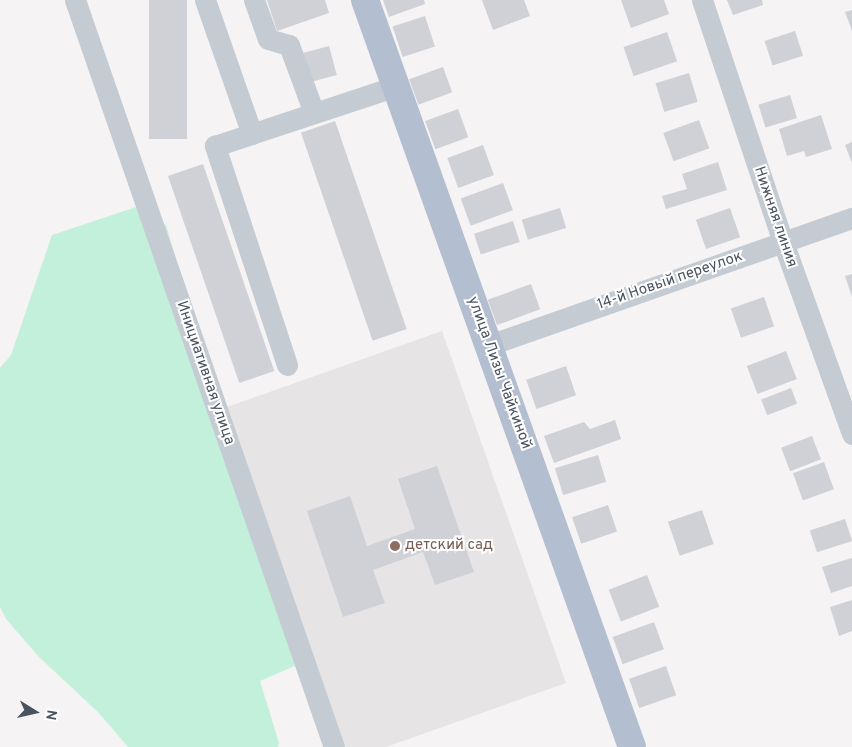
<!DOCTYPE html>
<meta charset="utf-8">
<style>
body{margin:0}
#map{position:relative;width:852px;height:747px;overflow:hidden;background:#f5f3f3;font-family:Overpass,sans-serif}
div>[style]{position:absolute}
.education>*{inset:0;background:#e6e4e5}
.green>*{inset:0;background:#c3f0db}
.building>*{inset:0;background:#cfd1d6;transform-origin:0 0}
.minor>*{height:21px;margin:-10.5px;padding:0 10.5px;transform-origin:10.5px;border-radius:10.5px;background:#c4cbd3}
.major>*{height:28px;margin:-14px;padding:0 14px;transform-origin:14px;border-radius:14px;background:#b3bed0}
.dots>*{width:14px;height:14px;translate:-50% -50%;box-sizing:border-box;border:2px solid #fff;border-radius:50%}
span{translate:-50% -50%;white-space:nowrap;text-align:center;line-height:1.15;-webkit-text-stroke:4px #fff;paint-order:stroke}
.street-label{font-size:15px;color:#4a5360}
.education-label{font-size:15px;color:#785e54}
.left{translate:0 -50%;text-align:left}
.north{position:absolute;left:10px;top:687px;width:50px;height:50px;-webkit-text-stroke:4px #fff;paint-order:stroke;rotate:100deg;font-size:14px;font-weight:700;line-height:20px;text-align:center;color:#4a5360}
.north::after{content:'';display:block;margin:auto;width:18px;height:22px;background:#4a5360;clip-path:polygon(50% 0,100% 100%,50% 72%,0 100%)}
</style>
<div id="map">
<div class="education">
<div style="clip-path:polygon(442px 331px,566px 683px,386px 747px,343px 747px,224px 408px)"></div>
</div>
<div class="green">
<div style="clip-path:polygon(139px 206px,166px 225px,235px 460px,304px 662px,260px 681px,279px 743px,278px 747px,128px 747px,99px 713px,39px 657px,6px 619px,0 607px,0 368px,11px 355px,52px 235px)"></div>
</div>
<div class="building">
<div style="left:149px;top:0;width:38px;height:139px"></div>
<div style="clip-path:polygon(267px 0,325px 0,329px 13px,277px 31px)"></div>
<div style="clip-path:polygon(383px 0,424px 0,425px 4px,389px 17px)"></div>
<div style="clip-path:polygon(482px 0,524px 0,530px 16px,493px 30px)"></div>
<div style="clip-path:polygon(621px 0,664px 0,669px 14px,631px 28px)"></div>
<div style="clip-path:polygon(727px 0,762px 0,763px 5px,733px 15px)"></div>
<div style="clip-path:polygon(852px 10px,852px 31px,845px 12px)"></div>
<div style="left:425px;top:16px;width:32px;height:34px;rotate:72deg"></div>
<div style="left:795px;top:31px;width:26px;height:32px;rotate:72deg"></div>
<div style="left:667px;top:32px;width:31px;height:46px;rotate:71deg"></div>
<div style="left:329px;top:46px;width:30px;height:27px;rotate:75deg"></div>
<div style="left:443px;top:67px;width:27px;height:36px;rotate:70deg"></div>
<div style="left:689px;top:73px;width:30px;height:35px;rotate:73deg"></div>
<div style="left:790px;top:95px;width:24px;height:33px;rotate:73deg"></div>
<div style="left:458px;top:109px;width:30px;height:35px;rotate:70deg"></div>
<div style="clip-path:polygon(821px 115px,832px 149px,806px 157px,804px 151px,787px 156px,779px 129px)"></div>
<div style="left:699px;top:120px;width:30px;height:38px;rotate:70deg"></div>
<div style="left:335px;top:121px;width:220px;height:36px;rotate:71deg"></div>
<div style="clip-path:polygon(852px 142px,852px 163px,845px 145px)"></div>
<div style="left:483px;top:145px;width:32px;height:38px;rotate:70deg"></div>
<div style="clip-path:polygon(718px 162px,727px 190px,666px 209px,662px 196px,687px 189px,682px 174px)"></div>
<div style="left:203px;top:164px;width:219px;height:37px;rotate:71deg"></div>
<div style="left:503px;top:183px;width:29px;height:45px;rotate:70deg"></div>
<div style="left:560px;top:208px;width:21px;height:40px;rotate:73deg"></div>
<div style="left:730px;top:208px;width:31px;height:36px;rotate:71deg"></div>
<div style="left:513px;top:221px;width:22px;height:41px;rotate:72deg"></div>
<div style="clip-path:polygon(852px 274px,852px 297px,845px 276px)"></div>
<div style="left:531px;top:284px;width:27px;height:46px;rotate:70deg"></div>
<div style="left:764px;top:297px;width:31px;height:35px;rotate:71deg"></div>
<div style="left:786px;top:351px;width:30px;height:42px;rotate:69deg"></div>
<div style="left:566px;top:366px;width:31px;height:42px;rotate:71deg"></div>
<div style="left:791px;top:388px;width:17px;height:32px;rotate:69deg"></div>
<div style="clip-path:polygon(615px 420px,621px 439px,554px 463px,544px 436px,584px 422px,590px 429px)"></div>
<div style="left:812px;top:436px;width:25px;height:33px;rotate:69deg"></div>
<div style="left:598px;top:455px;width:28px;height:45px;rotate:73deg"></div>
<div style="left:824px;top:462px;width:29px;height:33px;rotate:70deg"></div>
<div style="clip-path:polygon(437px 466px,474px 572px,435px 585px,423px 552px,373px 570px,385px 603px,343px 617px,307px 511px,350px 496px,367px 546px,415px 529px,398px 479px)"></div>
<div style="left:608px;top:505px;width:28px;height:38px;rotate:71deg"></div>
<div style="left:702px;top:510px;width:36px;height:36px;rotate:71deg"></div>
<div style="left:845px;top:519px;width:23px;height:37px;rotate:72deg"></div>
<div style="clip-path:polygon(852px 558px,852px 586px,831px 593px,822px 567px)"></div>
<div style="left:647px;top:575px;width:34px;height:41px;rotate:69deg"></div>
<div style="clip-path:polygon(852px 600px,852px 631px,839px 636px,830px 607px)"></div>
<div style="left:654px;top:622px;width:29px;height:44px;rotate:70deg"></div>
<div style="left:666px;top:666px;width:31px;height:39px;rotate:71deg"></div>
</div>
<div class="minor">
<div style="left:75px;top:0;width:791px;rotate:70.88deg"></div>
<div style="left:205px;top:0;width:142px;rotate:70.7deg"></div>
<div style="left:254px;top:0;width:41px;rotate:70.3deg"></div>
<div style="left:268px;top:39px;width:22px;rotate:16deg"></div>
<div style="left:289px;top:45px;width:72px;rotate:69.8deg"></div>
<div style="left:702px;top:0;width:255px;rotate:71.5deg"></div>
<div style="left:783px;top:242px;width:204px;rotate:70.2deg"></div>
<div style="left:489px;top:345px;width:385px;rotate:-19.3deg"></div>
<div style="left:287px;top:365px;width:231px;rotate:-108.2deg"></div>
<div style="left:215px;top:146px;width:191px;rotate:-18.3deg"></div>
</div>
<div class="major">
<div style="left:365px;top:0;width:793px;rotate:70.33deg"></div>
</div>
<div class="dots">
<div style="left:395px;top:546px;background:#8d6e63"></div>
</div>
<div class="street-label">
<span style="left:775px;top:217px;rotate:71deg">Нижняя линия</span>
<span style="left:670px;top:281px;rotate:-19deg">14-й Новый переулок</span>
<span style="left:205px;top:373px;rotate:71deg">Инициативная улица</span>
<span style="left:499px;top:373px;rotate:70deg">улица Лизы Чайкиной</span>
</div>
<div class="education-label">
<span class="left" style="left:405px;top:546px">детский сад</span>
</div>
<div class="north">N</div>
</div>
